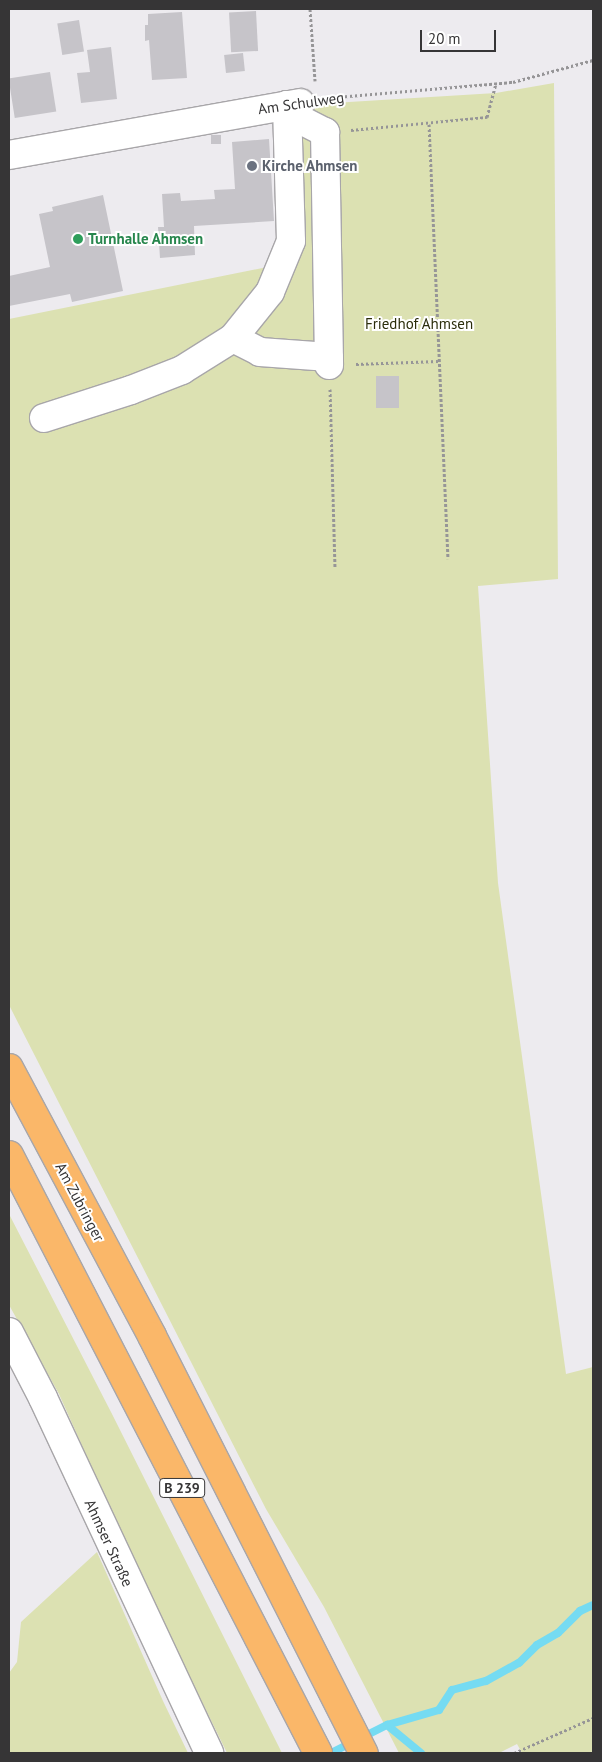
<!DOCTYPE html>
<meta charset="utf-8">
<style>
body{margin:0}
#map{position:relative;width:602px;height:1762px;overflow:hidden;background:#edebef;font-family:"PT Sans",sans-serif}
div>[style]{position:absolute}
.green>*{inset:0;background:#dce1b2}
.stream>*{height:8px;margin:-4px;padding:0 4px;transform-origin:4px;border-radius:4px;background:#75dbf2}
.building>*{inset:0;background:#c6c4c9;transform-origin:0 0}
.path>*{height:3px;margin-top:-1.5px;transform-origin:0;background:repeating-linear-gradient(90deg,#969597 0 2.5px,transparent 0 5px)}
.roads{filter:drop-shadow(1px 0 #a8a6a9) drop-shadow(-1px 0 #a8a6a9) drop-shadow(0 1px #a8a6a9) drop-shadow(0 -1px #a8a6a9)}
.minor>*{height:28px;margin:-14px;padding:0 14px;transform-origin:14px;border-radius:14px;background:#fff}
.highway>*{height:28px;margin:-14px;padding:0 14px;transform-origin:14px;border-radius:14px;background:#fab769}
.dots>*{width:14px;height:14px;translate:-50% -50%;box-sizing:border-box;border:2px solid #fff;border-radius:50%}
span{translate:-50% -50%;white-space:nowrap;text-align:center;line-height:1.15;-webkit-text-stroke:4px #fff;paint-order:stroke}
.shield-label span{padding:1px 4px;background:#fff;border:1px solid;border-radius:4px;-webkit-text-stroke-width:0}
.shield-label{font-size:14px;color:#363536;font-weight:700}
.street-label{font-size:15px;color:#363536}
.worship-label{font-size:15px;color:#5b616d;font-weight:700}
.left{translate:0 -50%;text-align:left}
.leisure-label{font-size:15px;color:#27864d;font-weight:700}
.park-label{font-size:15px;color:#2b2d0b}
.frame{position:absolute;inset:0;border:10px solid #363536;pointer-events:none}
.scale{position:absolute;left:420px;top:30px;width:76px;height:22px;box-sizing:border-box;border:2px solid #363536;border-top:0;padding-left:6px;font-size:15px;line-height:18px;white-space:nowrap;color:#363536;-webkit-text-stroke:4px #fff;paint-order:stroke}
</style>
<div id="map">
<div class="green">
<div style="clip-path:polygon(554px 83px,558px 579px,478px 586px,498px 883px,566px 1374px,593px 1367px,593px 1753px,522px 1753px,517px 1744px,499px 1753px,399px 1753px,324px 1607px,266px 1509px,9px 1005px,9px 319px,297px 261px,300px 105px,496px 93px)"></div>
<div style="clip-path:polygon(9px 1214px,111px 1412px,282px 1753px,227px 1753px,136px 1567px,59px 1394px,9px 1305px)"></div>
<div style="clip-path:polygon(97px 1552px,163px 1701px,188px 1753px,9px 1753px,9px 1673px,17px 1662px,21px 1622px)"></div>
</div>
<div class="stream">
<div style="left:387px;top:1725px;width:44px;rotate:39.5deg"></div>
<div style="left:331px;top:1753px;width:63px;rotate:-26.6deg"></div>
<div style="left:387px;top:1725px;width:54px;rotate:-16.1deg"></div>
<div style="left:439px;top:1710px;width:24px;rotate:-57deg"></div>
<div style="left:452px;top:1690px;width:35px;rotate:-15deg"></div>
<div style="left:486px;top:1681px;width:38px;rotate:-29deg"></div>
<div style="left:519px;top:1663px;width:25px;rotate:-45deg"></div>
<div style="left:537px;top:1645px;width:24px;rotate:-30deg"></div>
<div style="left:558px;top:1633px;width:31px;rotate:-45deg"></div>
<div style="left:580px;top:1611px;width:14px;rotate:-25deg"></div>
</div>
<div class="building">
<div style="left:256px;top:11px;width:40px;height:27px;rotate:87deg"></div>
<div style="clip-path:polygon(182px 12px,187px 78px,152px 80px,149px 40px,145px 41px,145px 25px,148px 25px,148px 14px)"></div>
<div style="left:79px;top:20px;width:32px;height:22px;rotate:81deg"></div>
<div style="clip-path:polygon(111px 47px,117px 99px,81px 103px,77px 73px,90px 72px,87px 50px)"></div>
<div style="left:243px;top:53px;width:18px;height:19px;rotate:84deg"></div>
<div style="left:50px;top:72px;width:40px;height:42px;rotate:81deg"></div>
<div style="left:211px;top:135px;width:10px;height:9px"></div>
<div style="clip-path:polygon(269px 139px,274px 221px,194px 226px,195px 255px,160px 258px,158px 227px,164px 227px,162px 194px,180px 193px,181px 201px,215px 199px,214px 190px,235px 189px,232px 142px)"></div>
<div style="clip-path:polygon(103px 195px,123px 291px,72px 302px,70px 294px,9px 306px,9px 276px,50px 267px,39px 214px,53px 211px,52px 207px)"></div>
<div style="left:399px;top:376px;width:32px;height:23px;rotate:90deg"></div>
</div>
<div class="path">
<div style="left:310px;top:9px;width:72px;rotate:86deg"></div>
<div style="left:325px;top:98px;width:189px;rotate:-4.9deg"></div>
<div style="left:513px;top:82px;width:83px;rotate:-15.4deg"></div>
<div style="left:429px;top:124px;width:435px;rotate:87.5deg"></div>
<div style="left:351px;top:130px;width:137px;rotate:-5.5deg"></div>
<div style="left:487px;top:117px;width:35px;rotate:-75deg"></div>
<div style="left:356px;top:364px;width:82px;rotate:-2.1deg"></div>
<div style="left:330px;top:389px;width:178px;rotate:88.4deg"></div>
<div style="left:514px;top:1753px;width:86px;rotate:-23.9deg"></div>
</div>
<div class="roads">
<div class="minor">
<div style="left:287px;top:105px;width:14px;rotate:56deg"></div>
<div style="left:295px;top:117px;width:34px;rotate:27deg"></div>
<div style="left:325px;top:132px;width:233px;rotate:89deg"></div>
<div style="left:9px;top:155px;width:296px;rotate:-10.1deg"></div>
<div style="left:233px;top:338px;width:30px;rotate:27deg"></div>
<div style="left:260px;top:352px;width:69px;rotate:4.1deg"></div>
<div style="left:44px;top:418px;width:91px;rotate:-17.8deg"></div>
<div style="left:131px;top:390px;width:55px;rotate:-21.4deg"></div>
<div style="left:182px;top:370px;width:60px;rotate:-32.1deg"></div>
<div style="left:233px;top:338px;width:59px;rotate:-51.2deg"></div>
<div style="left:270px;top:292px;width:55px;rotate:-67.6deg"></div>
<div style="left:291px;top:241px;width:136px;rotate:-91.7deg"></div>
<div style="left:9px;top:1332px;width:74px;rotate:62.7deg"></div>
<div style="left:43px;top:1398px;width:392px;rotate:64.9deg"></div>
</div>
<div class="highway">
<div style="left:9px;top:1068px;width:304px;rotate:61.9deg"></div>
<div style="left:152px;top:1336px;width:468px;rotate:63.1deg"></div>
<div style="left:9px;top:1155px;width:673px;rotate:62.67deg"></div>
</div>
</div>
<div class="dots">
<div style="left:252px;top:166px;background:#6b7280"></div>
<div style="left:78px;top:239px;background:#2e9e5b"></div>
</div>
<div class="shield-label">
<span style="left:182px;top:1488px">B 239</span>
</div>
<div class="street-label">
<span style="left:301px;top:103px;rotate:-8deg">Am Schulweg</span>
<span style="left:80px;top:1202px;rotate:62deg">Am Zubringer</span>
<span style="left:109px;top:1543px;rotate:65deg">Ahmser Straße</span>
</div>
<div class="worship-label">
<span class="left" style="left:262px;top:166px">Kirche Ahmsen</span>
</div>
<div class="leisure-label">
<span class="left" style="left:88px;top:239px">Turnhalle Ahmsen</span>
</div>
<div class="park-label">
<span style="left:419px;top:324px">Friedhof Ahmsen</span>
</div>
<div class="frame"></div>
<div class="scale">20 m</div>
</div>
